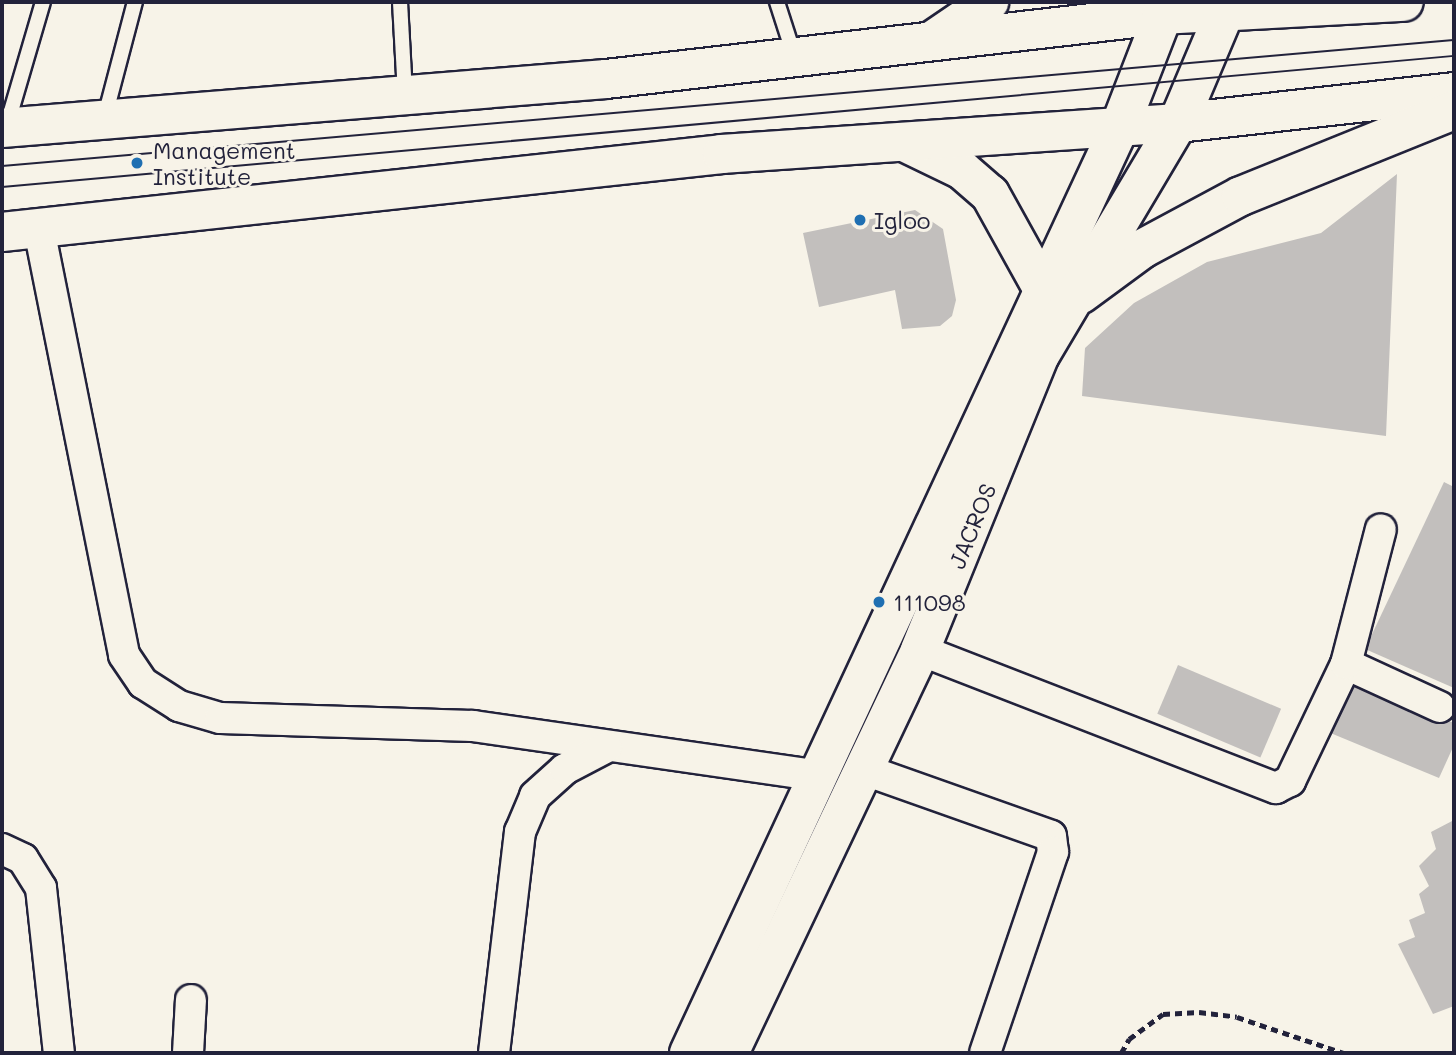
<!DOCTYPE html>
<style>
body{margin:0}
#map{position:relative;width:1456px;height:1055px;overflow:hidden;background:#f7f3e8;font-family:Mali,sans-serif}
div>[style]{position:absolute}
.building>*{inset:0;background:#c2bfbd;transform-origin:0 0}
.path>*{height:4.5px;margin-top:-2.25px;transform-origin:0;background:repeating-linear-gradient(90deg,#22223b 0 7px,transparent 0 12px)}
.roads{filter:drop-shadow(2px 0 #22223b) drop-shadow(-2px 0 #22223b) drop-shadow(0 2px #22223b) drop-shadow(0 -2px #22223b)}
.lane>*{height:14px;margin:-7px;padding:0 7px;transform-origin:7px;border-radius:7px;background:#f7f3e8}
.street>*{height:30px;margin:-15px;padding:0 15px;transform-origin:15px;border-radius:15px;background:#f7f3e8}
.primary>*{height:38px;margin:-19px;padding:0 19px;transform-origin:19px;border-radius:19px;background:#f7f3e8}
.tram>*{height:2px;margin:-1px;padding:0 1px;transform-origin:1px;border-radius:1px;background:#22223b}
.dots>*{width:19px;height:19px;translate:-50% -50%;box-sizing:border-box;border:4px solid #f7f3e8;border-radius:50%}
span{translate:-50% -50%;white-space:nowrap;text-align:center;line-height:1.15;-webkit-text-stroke:6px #f7f3e8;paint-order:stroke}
.poi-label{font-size:23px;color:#22223b}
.left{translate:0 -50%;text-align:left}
.street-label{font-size:23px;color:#22223b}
.frame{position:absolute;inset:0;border:4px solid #22223b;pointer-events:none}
</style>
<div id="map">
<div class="building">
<div style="clip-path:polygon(1397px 174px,1386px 436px,1082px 396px,1085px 348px,1134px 303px,1207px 262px,1321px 233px)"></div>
<div style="clip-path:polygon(915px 210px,943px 229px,956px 300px,952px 316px,940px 326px,902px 329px,895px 290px,819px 307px,803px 233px)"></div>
<div style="clip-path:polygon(1444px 482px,1454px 487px,1454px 688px,1365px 649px)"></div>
<div style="left:1178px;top:665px;width:112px;height:53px;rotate:23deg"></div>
<div style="clip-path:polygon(1338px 673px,1454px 723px,1454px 745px,1439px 778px,1316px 727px)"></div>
<div style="clip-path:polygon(1454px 820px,1454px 1006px,1433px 1014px,1398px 944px,1415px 937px,1409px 920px,1425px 913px,1419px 894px,1429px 886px,1419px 866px,1436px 849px,1431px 832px)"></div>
</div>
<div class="path">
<div style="left:1121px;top:1053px;width:16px;rotate:-60deg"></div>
<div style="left:1129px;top:1039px;width:42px;rotate:-36.3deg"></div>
<div style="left:1163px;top:1014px;width:36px;rotate:-3deg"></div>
<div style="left:1199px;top:1012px;width:38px;rotate:7deg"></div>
<div style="left:1237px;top:1017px;width:113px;rotate:18.6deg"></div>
</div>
<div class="roads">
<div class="lane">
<div style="left:400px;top:2px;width:91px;rotate:86.9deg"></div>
<div style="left:777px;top:2px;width:56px;rotate:72.2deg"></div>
<div style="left:105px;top:116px;width:118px;rotate:-75.3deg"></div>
<div style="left:7px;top:125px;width:128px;rotate:-73.7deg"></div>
</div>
<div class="street">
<div style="left:39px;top:229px;width:434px;rotate:78.7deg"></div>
<div style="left:124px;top:655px;width:34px;rotate:56deg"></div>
<div style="left:143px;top:683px;width:43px;rotate:32.6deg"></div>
<div style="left:179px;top:706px;width:43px;rotate:16.3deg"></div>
<div style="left:220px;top:718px;width:253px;rotate:1.8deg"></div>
<div style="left:473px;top:726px;width:351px;rotate:8.2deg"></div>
<div style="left:920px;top:650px;width:382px;rotate:21.2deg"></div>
<div style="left:1276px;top:788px;width:16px;rotate:-27deg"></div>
<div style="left:1290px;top:781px;width:130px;rotate:-64.4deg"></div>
<div style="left:1346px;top:664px;width:103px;rotate:24.6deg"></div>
<div style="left:1346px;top:664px;width:139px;rotate:-75.5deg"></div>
<div style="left:865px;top:770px;width:197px;rotate:19.5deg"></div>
<div style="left:1051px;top:836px;width:16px;rotate:83deg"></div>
<div style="left:1053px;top:852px;width:212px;rotate:108.7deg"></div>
<div style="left:2px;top:849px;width:23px;rotate:25deg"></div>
<div style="left:23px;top:859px;width:34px;rotate:58deg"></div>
<div style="left:41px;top:888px;width:166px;rotate:83.8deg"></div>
<div style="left:188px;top:1053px;width:53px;rotate:-86.8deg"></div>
<div style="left:494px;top:1053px;width:223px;rotate:-83.3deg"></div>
<div style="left:520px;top:832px;width:39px;rotate:-67deg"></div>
<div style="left:535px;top:796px;width:40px;rotate:-42deg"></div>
<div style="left:565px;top:769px;width:47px;rotate:-27.6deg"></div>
</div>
<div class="primary">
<div style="left:933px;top:40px;width:68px;rotate:-34.2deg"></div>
<div style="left:2px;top:128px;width:606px;rotate:-4.64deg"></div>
<div style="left:606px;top:79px;width:559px;rotate:-6.58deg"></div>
<div style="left:1161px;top:15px;width:243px;rotate:-3.1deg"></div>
<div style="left:906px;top:143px;width:62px;rotate:25.7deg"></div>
<div style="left:962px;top:170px;width:37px;rotate:41deg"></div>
<div style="left:990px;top:194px;width:105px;rotate:61deg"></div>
<div style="left:2px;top:232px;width:724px;rotate:-6.18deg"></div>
<div style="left:722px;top:154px;width:457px;rotate:-3.9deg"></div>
<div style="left:1178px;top:123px;width:278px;rotate:-6.4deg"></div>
<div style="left:1081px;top:294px;width:76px;rotate:-36.4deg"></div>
<div style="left:1142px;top:249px;width:112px;rotate:-28.2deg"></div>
<div style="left:1241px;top:196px;width:230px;rotate:-22deg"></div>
<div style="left:689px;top:1053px;width:1022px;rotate:-65.06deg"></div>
<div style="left:1120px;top:126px;width:133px;rotate:-68.8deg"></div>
<div style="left:729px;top:1053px;width:446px;rotate:-64.6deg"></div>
<div style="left:920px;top:650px;width:318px;rotate:-67.9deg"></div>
<div style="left:1040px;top:355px;width:270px;rotate:-59.3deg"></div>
<div style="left:1178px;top:123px;width:131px;rotate:-67.1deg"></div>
</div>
</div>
<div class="tram">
<div style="left:2px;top:166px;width:1457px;rotate:-4.96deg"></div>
<div style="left:2px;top:187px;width:1458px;rotate:-5.16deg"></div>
</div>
<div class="dots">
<div style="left:137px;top:163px;background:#1f6fb2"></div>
<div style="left:860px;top:220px;background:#1f6fb2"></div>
<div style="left:879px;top:602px;background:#1f6fb2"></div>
</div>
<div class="poi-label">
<span class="left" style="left:153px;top:163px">Management<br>Institute</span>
<span class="left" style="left:874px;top:220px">Igloo</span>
<span class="left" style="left:893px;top:602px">111098</span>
</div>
<div class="street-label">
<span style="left:972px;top:526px;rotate:-68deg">JACROS</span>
</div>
<div class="frame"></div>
</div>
